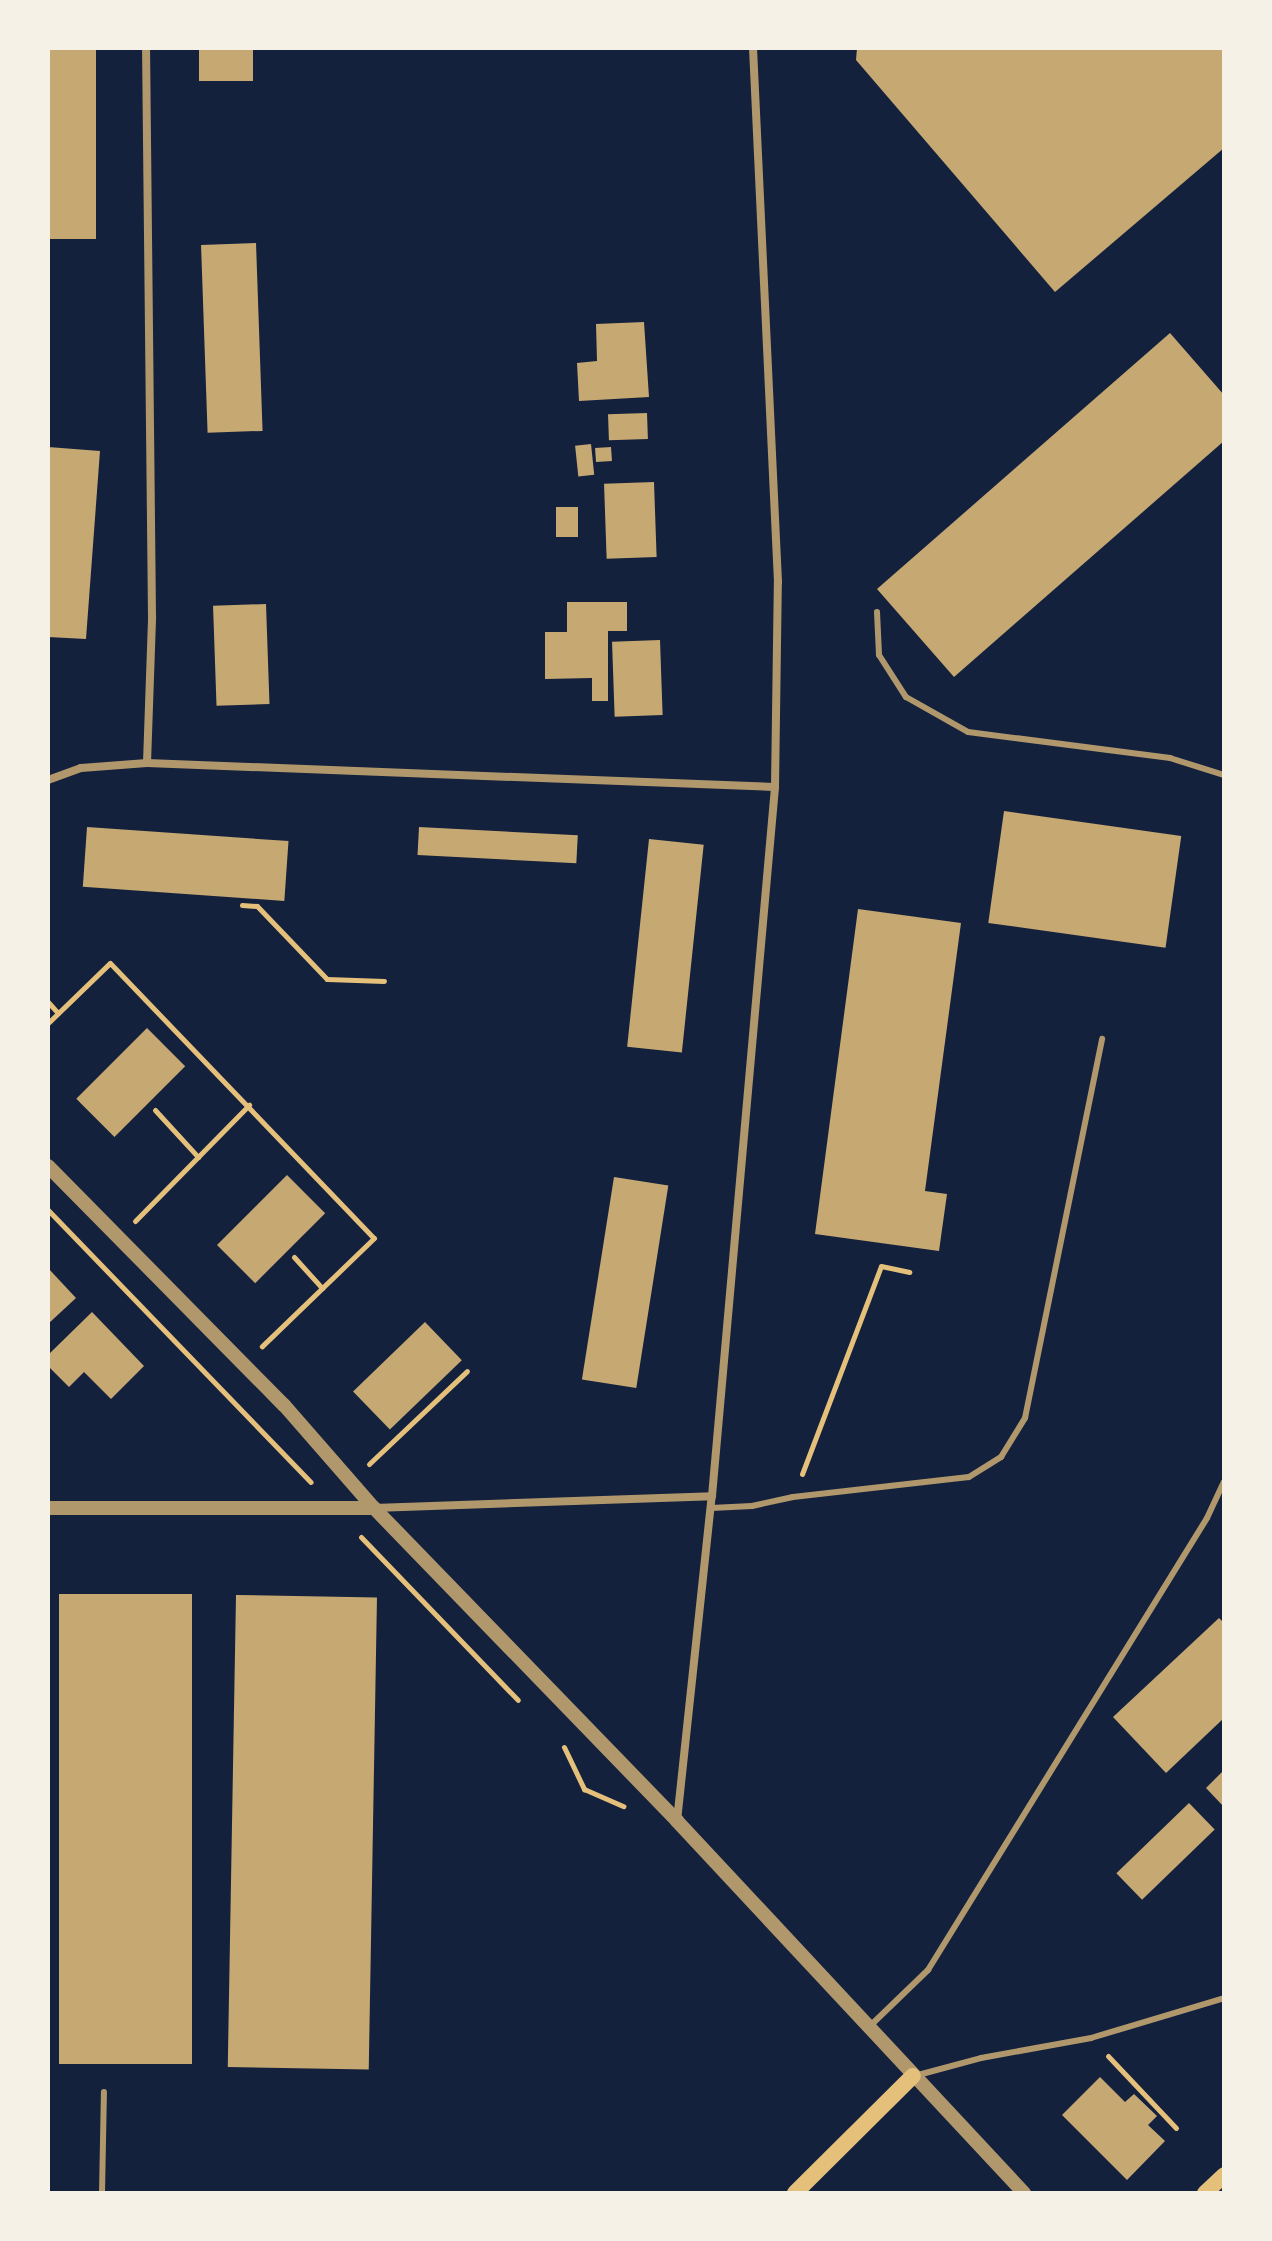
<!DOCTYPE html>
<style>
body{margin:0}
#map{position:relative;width:1272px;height:2241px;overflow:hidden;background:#14213d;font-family:Manrope,sans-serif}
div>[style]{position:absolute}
.building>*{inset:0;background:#c6a872;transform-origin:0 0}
.path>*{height:5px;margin:-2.5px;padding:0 2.5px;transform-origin:2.5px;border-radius:2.5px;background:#e5c07b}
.service>*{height:6px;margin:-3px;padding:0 3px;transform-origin:3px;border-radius:3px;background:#b1986c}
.minor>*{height:8px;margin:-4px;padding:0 4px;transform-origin:4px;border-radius:4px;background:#b1986c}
.tertiary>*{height:14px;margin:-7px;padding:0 7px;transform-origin:7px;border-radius:7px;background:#b1986c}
.secondary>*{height:16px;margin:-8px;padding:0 8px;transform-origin:8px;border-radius:8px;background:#e5c07b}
span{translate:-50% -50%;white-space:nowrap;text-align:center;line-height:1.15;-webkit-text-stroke:6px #f6f1e7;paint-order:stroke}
.frame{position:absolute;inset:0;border:50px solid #f6f1e7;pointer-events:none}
</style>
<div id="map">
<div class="building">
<div style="left:48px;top:48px;width:48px;height:191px"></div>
<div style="left:199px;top:48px;width:54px;height:33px"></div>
<div style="clip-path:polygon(857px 48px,1224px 48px,1224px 148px,1055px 292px,856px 60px)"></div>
<div style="left:256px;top:243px;width:188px;height:55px;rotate:88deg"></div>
<div style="clip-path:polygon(644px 322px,649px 397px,579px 401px,577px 363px,597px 361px,596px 324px)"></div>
<div style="clip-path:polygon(1170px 333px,1224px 395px,1224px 441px,954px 677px,877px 589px)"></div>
<div style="left:647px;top:413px;width:26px;height:39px;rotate:88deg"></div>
<div style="left:591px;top:444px;width:31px;height:16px;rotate:84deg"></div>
<div style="clip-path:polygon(48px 447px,100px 451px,86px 639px,48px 637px)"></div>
<div style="left:611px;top:447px;width:14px;height:16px;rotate:86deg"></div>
<div style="left:654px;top:482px;width:75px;height:50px;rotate:88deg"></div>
<div style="left:578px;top:507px;width:30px;height:22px;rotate:90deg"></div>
<div style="clip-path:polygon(567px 602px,627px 602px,627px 631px,608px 631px,608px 701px,592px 701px,592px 678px,545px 679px,545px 632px,567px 632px)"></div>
<div style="left:266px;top:604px;width:100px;height:53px;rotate:88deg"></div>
<div style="left:660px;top:640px;width:75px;height:48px;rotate:88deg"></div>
<div style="left:1004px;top:811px;width:179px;height:113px;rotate:8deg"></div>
<div style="left:87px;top:827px;width:202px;height:60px;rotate:4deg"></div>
<div style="left:419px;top:827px;width:159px;height:28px;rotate:3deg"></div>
<div style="left:649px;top:839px;width:55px;height:209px;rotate:6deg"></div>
<div style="clip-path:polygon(858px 909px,961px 923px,925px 1191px,947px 1194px,939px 1251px,815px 1234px)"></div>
<div style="left:147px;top:1028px;width:54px;height:100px;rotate:45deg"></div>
<div style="left:287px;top:1175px;width:54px;height:99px;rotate:45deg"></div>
<div style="left:614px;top:1177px;width:55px;height:205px;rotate:9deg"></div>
<div style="clip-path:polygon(48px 1268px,76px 1298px,48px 1324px)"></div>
<div style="clip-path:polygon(92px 1312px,144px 1366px,111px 1399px,84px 1372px,69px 1387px,48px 1366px,48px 1355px)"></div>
<div style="left:425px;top:1322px;width:53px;height:100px;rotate:46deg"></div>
<div style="left:59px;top:1594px;width:133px;height:470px"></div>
<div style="left:236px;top:1595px;width:141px;height:472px;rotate:1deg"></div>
<div style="clip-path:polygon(1219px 1618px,1224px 1623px,1224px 1718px,1166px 1773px,1113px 1717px)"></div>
<div style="clip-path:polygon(1224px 1770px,1224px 1807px,1206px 1788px)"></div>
<div style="left:1189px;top:1803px;width:37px;height:101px;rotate:46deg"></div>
<div style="clip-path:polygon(1100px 2077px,1125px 2102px,1134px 2094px,1157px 2116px,1148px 2125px,1165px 2141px,1127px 2180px,1062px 2115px)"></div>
</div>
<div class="path">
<div style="left:242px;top:905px;width:15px;rotate:4deg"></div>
<div style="left:257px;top:906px;width:101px;rotate:46.2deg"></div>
<div style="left:327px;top:979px;width:57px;rotate:2deg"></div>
<div style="left:48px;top:1002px;width:15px;rotate:48deg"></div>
<div style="left:48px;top:1023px;width:86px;rotate:-44.1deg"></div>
<div style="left:110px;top:963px;width:381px;rotate:46.2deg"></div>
<div style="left:374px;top:1238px;width:156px;rotate:136deg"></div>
<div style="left:155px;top:1110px;width:64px;rotate:47.5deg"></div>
<div style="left:48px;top:1210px;width:378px;rotate:46deg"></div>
<div style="left:135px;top:1221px;width:163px;rotate:-45.5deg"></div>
<div style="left:294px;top:1257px;width:42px;rotate:47.9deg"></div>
<div style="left:369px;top:1464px;width:135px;rotate:-43.5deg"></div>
<div style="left:802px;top:1474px;width:222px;rotate:-69.2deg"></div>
<div style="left:881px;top:1266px;width:29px;rotate:12deg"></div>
<div style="left:361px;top:1537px;width:226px;rotate:46.1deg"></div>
<div style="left:564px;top:1747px;width:47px;rotate:64.5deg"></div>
<div style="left:584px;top:1789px;width:43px;rotate:23.6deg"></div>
<div style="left:1108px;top:2056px;width:99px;rotate:46.6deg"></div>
</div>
<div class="service">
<div style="left:877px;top:612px;width:43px;rotate:87.3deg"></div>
<div style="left:879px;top:655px;width:50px;rotate:57.3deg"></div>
<div style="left:906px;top:697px;width:71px;rotate:29.4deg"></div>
<div style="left:968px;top:732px;width:204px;rotate:7.3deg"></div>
<div style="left:1170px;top:758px;width:57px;rotate:17.5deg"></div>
<div style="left:711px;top:1508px;width:41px;rotate:-2.8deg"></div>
<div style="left:752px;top:1506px;width:42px;rotate:-12.4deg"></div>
<div style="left:793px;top:1497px;width:177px;rotate:-6.5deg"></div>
<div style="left:969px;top:1477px;width:38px;rotate:-32deg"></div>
<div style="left:1001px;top:1457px;width:46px;rotate:-58.4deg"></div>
<div style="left:1025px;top:1418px;width:387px;rotate:-78.5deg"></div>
<div style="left:870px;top:2026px;width:81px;rotate:-44deg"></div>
<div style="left:928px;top:1970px;width:531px;rotate:-58.31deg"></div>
<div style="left:1207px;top:1518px;width:40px;rotate:-65deg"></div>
<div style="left:918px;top:2075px;width:65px;rotate:-15.1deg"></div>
<div style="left:981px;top:2058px;width:112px;rotate:-10.3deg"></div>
<div style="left:1091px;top:2038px;width:139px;rotate:-16.7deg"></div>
<div style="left:102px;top:2193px;width:101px;rotate:-88.9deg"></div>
</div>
<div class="minor">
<div style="left:147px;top:763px;width:628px;rotate:2.19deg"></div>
<div style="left:48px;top:780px;width:35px;rotate:-20deg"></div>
<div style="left:81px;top:768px;width:66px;rotate:-4.3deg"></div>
<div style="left:147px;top:763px;width:146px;rotate:-88deg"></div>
<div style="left:152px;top:617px;width:569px;rotate:-90.6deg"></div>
<div style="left:374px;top:1508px;width:338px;rotate:-2deg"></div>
<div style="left:677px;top:1821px;width:327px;rotate:-83.9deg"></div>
<div style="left:712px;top:1496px;width:712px;rotate:-84.92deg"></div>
<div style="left:775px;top:787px;width:205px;rotate:-89.2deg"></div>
<div style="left:778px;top:582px;width:535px;rotate:-92.68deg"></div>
</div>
<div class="tertiary">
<div style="left:48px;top:1166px;width:336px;rotate:45.4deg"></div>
<div style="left:284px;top:1405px;width:137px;rotate:48.9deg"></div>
<div style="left:374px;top:1508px;width:436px;rotate:45.9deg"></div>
<div style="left:677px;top:1821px;width:509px;rotate:46.99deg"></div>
<div style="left:48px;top:1508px;width:326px"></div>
</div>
<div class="secondary">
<div style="left:795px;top:2193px;width:166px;rotate:-44.8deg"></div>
<div style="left:1205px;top:2193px;width:26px;rotate:-43deg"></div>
</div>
<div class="frame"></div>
</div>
